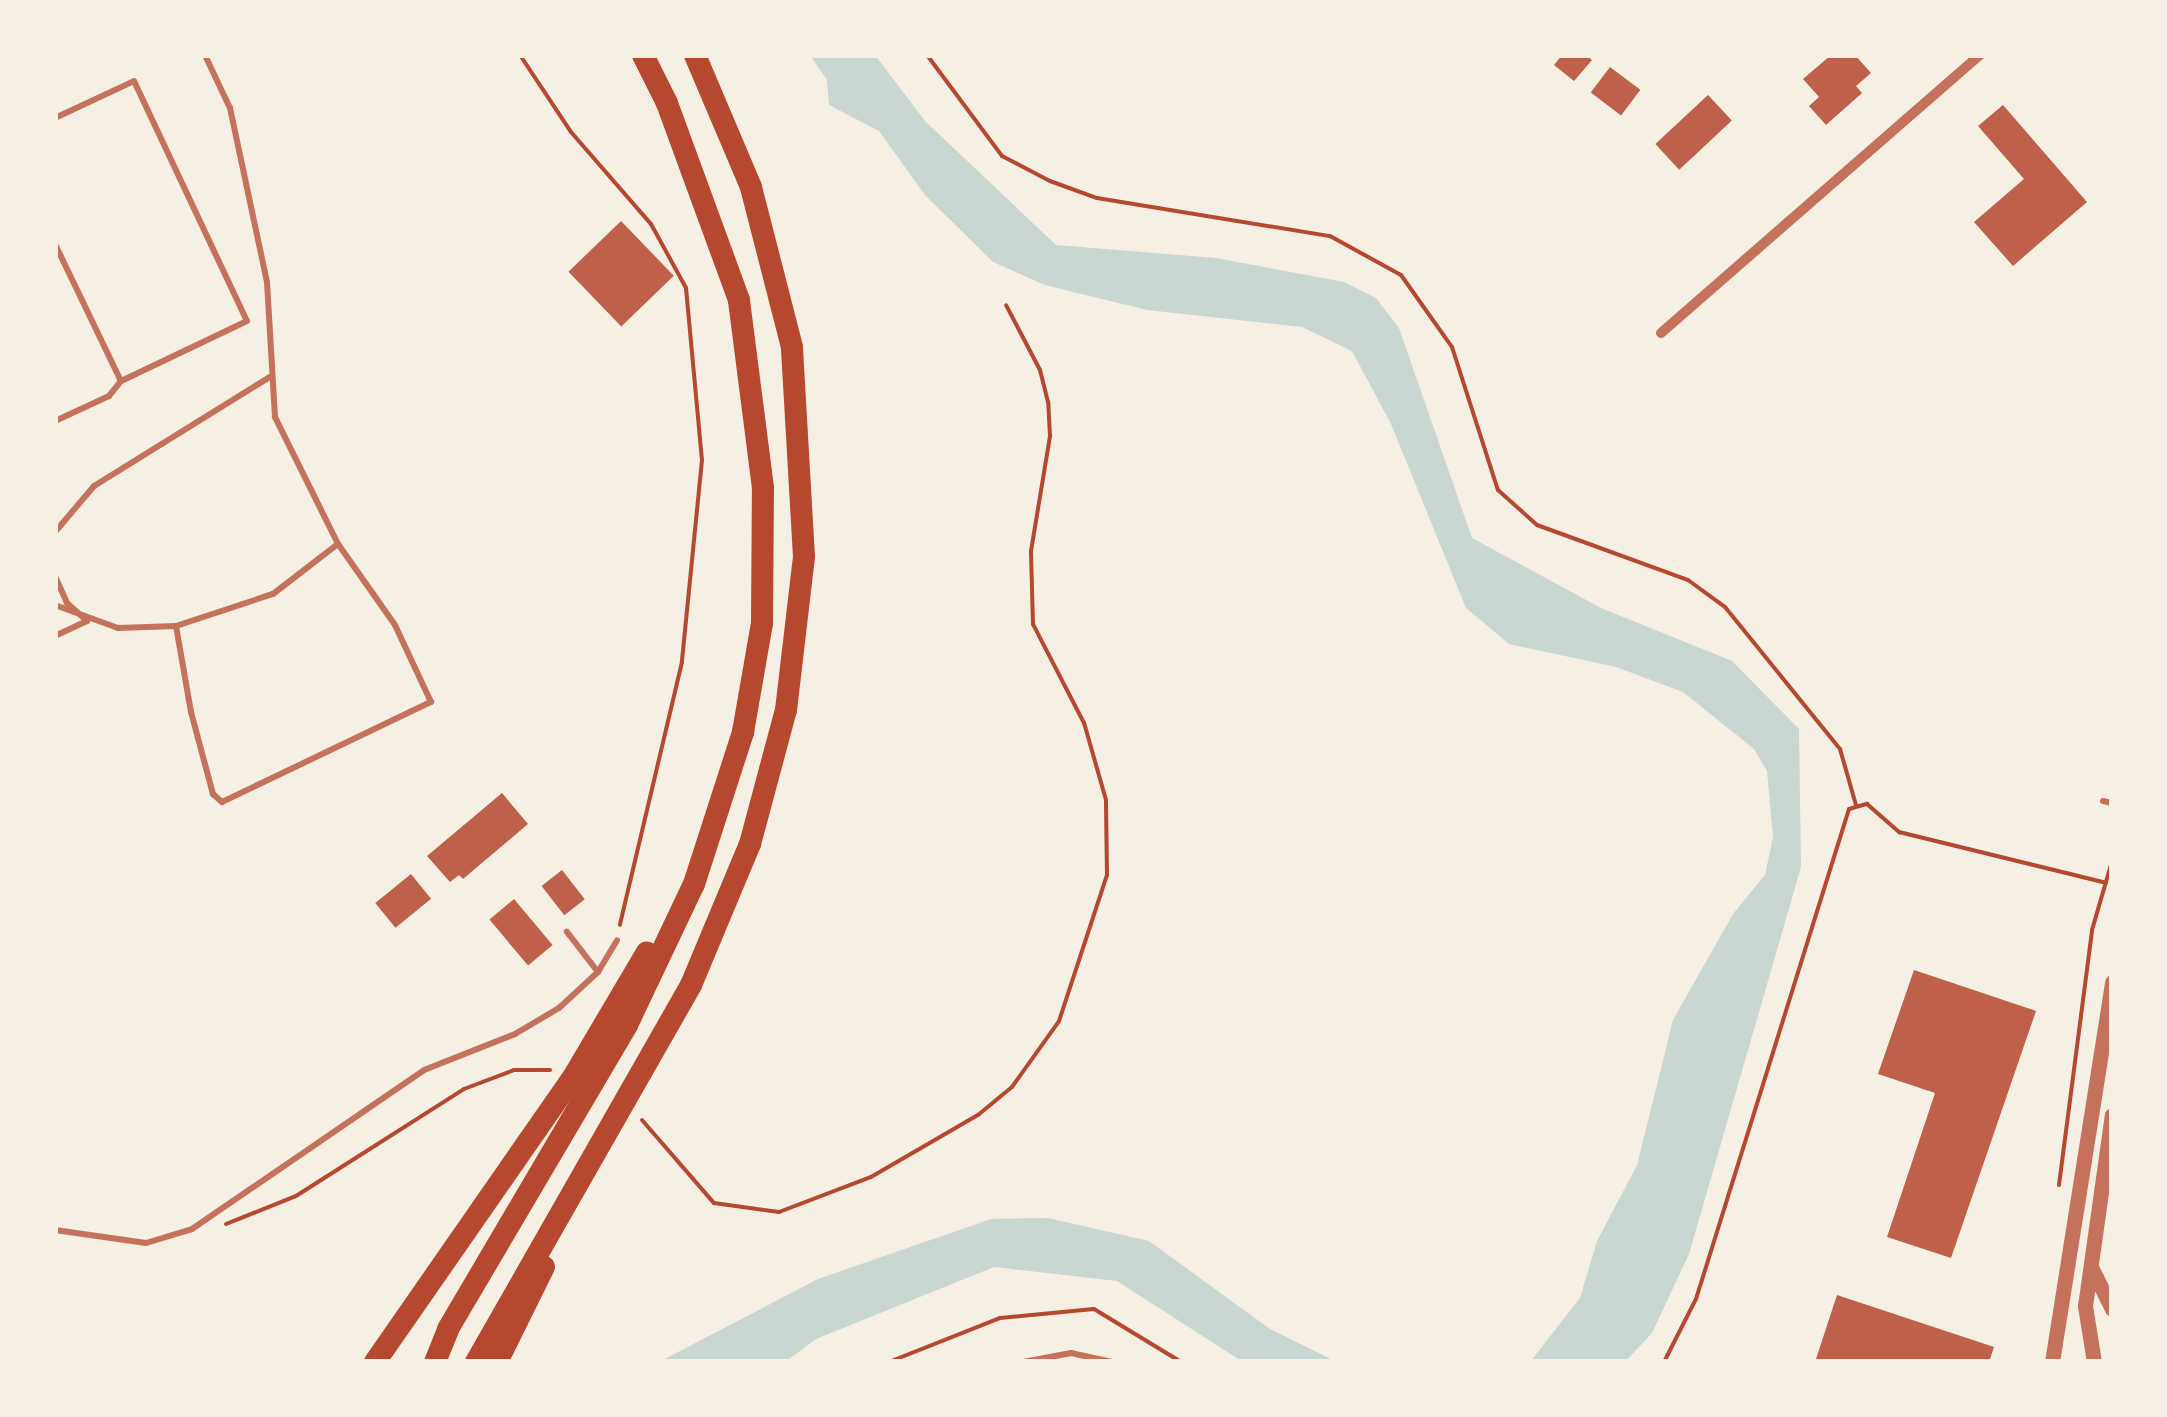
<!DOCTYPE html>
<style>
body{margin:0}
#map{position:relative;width:2167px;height:1417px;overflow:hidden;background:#f6efe4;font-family:"Archivo Narrow",sans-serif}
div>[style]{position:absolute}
.water>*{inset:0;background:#c9d6d2}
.building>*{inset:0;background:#bf614a;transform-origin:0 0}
.path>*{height:4px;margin:-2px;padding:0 2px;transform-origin:2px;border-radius:2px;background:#b5482f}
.service>*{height:6px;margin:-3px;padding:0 3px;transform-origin:3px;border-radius:3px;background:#c5725c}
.minor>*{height:10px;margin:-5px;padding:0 5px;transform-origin:5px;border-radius:5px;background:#c5725c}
.tertiary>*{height:15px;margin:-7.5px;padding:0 7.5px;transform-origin:7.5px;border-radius:7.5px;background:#c5725c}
.motorway>*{height:22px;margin:-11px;padding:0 11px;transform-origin:11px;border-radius:11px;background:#b5482f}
span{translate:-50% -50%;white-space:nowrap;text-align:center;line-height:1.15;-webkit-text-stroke:8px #f6efe4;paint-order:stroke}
.frame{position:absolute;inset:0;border:58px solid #f6efe4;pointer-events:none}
</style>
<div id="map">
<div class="water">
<div style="clip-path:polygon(810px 55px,875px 55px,925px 121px,1056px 245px,1216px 258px,1344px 282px,1376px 298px,1399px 328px,1472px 538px,1601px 608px,1732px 661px,1799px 729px,1801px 867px,1689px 1254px,1652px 1333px,1625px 1362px,1530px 1362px,1580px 1298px,1597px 1241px,1637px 1165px,1673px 1020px,1733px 914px,1765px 875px,1773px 837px,1767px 771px,1754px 749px,1683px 692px,1616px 667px,1509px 644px,1466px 608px,1391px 424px,1352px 351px,1302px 327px,1147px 310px,1045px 285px,993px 262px,925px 195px,879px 131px,829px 105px,827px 80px)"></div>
<div style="clip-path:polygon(1048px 1218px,1149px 1241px,1270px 1329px,1337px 1362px,1243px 1362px,1117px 1281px,994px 1267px,816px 1339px,785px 1362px,659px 1362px,818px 1279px,991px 1219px)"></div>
</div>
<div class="building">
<div style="clip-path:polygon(1562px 55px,1586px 55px,1592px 60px,1574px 81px,1554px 65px)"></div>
<div style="clip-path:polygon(1831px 55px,1855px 55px,1871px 73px,1856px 86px,1862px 93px,1826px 125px,1809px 106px,1819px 97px,1803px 79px)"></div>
<div style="left:1610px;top:67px;width:38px;height:32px;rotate:37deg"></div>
<div style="left:1708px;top:95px;width:35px;height:72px;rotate:47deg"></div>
<div style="clip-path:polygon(2003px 105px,2087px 202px,2013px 266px,1974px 222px,2024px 179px,1978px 126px)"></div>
<div style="left:621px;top:221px;width:76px;height:73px;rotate:46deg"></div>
<div style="clip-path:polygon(502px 793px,528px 824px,463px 879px,459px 875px,450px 882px,427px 856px)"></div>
<div style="left:562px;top:870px;width:37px;height:26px;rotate:52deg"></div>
<div style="left:411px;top:874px;width:32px;height:46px;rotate:51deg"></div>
<div style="left:514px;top:899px;width:60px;height:32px;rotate:50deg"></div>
<div style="clip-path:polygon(1914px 970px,2036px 1011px,1951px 1258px,1887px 1237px,1935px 1093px,1878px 1074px)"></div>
<div style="clip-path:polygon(1837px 1295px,1994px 1347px,1989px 1362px,1815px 1362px)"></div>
</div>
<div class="path">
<div style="left:520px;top:55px;width:92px;rotate:56.5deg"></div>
<div style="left:571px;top:132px;width:122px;rotate:49deg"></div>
<div style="left:651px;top:224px;width:73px;rotate:61.3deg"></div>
<div style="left:686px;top:288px;width:173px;rotate:84.7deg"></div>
<div style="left:702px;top:460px;width:203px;rotate:95.7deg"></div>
<div style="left:682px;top:662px;width:270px;rotate:103.3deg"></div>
<div style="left:927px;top:55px;width:126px;rotate:53.4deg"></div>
<div style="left:1002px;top:156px;width:54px;rotate:27.5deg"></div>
<div style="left:1050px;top:181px;width:50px;rotate:19.9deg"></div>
<div style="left:1097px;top:198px;width:236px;rotate:9.3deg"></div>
<div style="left:1330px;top:236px;width:81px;rotate:28.8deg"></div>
<div style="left:1401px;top:275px;width:88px;rotate:54.7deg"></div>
<div style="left:1452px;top:347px;width:150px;rotate:72.2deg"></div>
<div style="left:1498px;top:490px;width:52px;rotate:41.9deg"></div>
<div style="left:1537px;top:525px;width:161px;rotate:20deg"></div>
<div style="left:1688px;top:580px;width:46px;rotate:36.1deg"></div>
<div style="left:1725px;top:607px;width:183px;rotate:51deg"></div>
<div style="left:1840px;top:749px;width:58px;rotate:74.1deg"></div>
<div style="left:642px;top:1120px;width:110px;rotate:49.1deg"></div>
<div style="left:714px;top:1203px;width:66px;rotate:7.9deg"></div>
<div style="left:779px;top:1212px;width:98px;rotate:-20.8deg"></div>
<div style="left:871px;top:1177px;width:124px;rotate:-30.1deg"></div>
<div style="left:978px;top:1115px;width:44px;rotate:-39.5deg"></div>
<div style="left:1012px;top:1087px;width:81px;rotate:-54.5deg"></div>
<div style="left:1059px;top:1021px;width:154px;rotate:-71.8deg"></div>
<div style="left:1107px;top:875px;width:75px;rotate:-90.8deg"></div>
<div style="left:1106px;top:800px;width:80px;rotate:-105.9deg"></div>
<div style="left:1084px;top:723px;width:111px;rotate:-117.3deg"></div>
<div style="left:1033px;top:624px;width:73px;rotate:-91.6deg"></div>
<div style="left:1031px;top:551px;width:117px;rotate:-80.6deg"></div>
<div style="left:1050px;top:436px;width:34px;rotate:-93deg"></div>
<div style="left:1048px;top:402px;width:33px;rotate:-104deg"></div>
<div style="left:1040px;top:370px;width:73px;rotate:-117.6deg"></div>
<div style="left:2059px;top:1185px;width:257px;rotate:-82.6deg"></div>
<div style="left:2092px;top:930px;width:72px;rotate:-73.8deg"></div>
<div style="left:226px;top:1224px;width:75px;rotate:-21.8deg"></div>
<div style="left:296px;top:1196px;width:199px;rotate:-32.5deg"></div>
<div style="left:464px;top:1089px;width:53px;rotate:-20.8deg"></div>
<div style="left:514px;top:1070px;width:36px"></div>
<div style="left:889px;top:1362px;width:119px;rotate:-21.6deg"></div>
<div style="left:1000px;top:1318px;width:94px;rotate:-5.5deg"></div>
<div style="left:1094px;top:1309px;width:102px;rotate:31.3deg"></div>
<div style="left:1664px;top:1362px;width:71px;rotate:-63.1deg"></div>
<div style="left:1696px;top:1299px;width:513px;rotate:-72.66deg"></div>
<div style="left:1849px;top:809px;width:19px;rotate:-16deg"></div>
<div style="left:1867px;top:804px;width:43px;rotate:41.2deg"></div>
<div style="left:1899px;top:832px;width:213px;rotate:13.8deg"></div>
</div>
<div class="service">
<div style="left:55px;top:118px;width:87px;rotate:-25.1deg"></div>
<div style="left:134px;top:81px;width:265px;rotate:64.8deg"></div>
<div style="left:247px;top:321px;width:140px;rotate:154.5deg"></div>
<div style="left:121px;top:381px;width:19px;rotate:129deg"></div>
<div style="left:109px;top:396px;width:60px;rotate:155.2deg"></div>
<div style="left:55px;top:244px;width:152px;rotate:64.3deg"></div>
<div style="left:55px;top:532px;width:60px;rotate:-49.7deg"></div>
<div style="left:94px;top:486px;width:207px;rotate:-31.8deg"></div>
<div style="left:55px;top:576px;width:30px;rotate:66deg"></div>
<div style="left:67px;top:603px;width:27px;rotate:42deg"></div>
<div style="left:87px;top:621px;width:35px;rotate:155deg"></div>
<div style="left:55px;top:605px;width:67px;rotate:20.1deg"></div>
<div style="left:118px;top:628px;width:58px;rotate:-2deg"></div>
<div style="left:176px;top:626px;width:102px;rotate:-18.3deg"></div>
<div style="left:273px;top:594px;width:82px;rotate:-37.6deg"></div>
<div style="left:176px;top:626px;width:87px;rotate:80.1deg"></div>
<div style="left:191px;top:712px;width:85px;rotate:75deg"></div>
<div style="left:213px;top:794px;width:12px;rotate:42deg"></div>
<div style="left:222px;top:802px;width:232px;rotate:-25.6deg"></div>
<div style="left:431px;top:702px;width:85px;rotate:-115.1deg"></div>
<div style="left:395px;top:625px;width:99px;rotate:-125.1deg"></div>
<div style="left:338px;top:544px;width:142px;rotate:-116.4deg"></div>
<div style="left:275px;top:417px;width:135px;rotate:-93.4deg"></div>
<div style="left:267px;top:282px;width:178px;rotate:-102deg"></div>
<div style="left:230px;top:108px;width:59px;rotate:-115.3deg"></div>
<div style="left:2103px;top:801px;width:9px;rotate:13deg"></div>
<div style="left:598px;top:972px;width:37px;rotate:-59deg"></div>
<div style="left:55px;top:1230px;width:92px;rotate:8.1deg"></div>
<div style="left:146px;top:1243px;width:48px;rotate:-16.9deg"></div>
<div style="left:192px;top:1229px;width:281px;rotate:-34.4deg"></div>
<div style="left:424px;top:1070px;width:98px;rotate:-21.6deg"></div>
<div style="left:515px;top:1034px;width:51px;rotate:-30.6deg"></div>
<div style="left:559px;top:1008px;width:53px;rotate:-42.7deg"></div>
<div style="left:598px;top:972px;width:51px;rotate:-127.8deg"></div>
<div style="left:1023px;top:1362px;width:49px;rotate:-10.6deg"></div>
<div style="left:1071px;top:1353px;width:42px;rotate:12.4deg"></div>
</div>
<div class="minor">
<div style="left:1661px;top:333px;width:423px;rotate:-41.1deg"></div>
</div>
<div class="tertiary">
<div style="left:2092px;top:1269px;width:45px;rotate:63.4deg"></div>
<div style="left:2052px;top:1362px;width:385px;rotate:-81deg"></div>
<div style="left:2094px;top:1362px;width:57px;rotate:-99.1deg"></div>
<div style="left:2085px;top:1306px;width:193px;rotate:-82deg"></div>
</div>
<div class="motorway">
<div style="left:375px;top:1362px;width:345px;rotate:-55.2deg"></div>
<div style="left:572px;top:1079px;width:147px;rotate:-59.4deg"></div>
<div style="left:435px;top:1362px;width:35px;rotate:-68deg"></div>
<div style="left:448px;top:1329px;width:353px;rotate:-59.5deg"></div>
<div style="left:627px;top:1025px;width:156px;rotate:-64.6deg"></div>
<div style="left:694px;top:884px;width:160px;rotate:-72.1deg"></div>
<div style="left:743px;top:732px;width:111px;rotate:-80.1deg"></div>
<div style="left:762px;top:623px;width:135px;rotate:-89.6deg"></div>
<div style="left:763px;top:488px;width:190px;rotate:-97.3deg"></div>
<div style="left:739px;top:300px;width:210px;rotate:-110.1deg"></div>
<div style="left:667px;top:103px;width:54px;rotate:-116.6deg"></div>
<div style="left:476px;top:1362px;width:434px;rotate:-60.3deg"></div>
<div style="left:691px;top:985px;width:153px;rotate:-67.3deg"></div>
<div style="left:750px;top:844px;width:139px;rotate:-75deg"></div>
<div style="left:786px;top:710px;width:154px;rotate:-83.3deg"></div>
<div style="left:804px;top:557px;width:210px;rotate:-93.3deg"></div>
<div style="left:792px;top:347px;width:165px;rotate:-104.4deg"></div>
<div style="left:751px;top:187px;width:143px;rotate:-113deg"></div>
<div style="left:497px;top:1362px;width:106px;rotate:-63.7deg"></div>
</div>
<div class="frame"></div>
</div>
